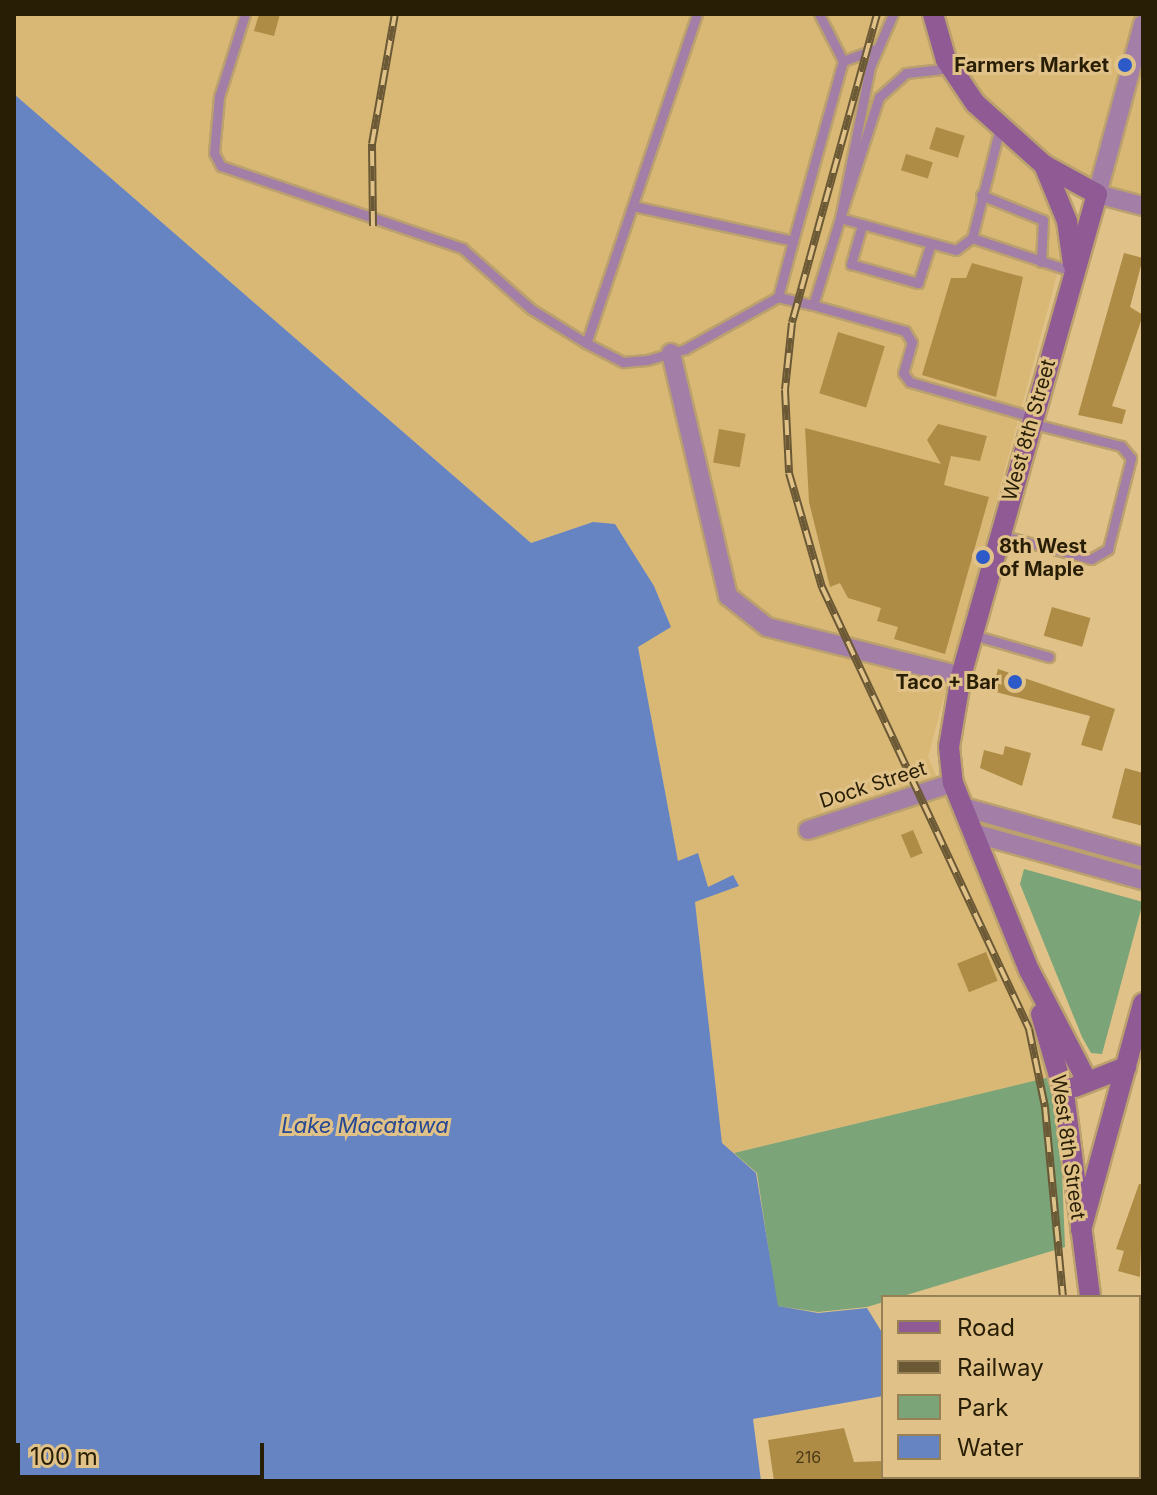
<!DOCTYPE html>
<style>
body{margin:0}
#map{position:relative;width:1157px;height:1495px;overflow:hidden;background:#e0c288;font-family:Inter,sans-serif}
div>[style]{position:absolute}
.built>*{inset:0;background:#d9b876}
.green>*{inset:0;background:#7ba479}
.water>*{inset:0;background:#6684c1}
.building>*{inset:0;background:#ae8c45;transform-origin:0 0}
.roads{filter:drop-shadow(2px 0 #bba16e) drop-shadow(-2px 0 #bba16e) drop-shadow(0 2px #bba16e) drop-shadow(0 -2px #bba16e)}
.lane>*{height:9px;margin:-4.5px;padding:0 4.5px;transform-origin:4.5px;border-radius:4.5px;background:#a37ea6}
.street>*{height:18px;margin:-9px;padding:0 9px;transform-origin:9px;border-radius:9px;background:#a37ea6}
.secondary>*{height:20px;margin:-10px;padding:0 10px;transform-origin:10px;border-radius:10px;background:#905a95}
.rail>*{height:8px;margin-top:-4px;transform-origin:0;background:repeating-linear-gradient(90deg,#e0c288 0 15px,#6b5935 0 30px);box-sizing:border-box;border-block:2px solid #6b5935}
.dots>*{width:22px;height:22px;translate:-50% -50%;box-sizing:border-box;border:4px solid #e0c288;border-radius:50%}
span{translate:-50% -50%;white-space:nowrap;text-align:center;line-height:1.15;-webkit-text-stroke:6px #e0c288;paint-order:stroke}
.number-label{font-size:16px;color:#4a3915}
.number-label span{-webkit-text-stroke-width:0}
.poi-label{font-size:20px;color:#281d05;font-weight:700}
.right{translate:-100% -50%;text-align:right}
.left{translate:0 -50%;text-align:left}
.street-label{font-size:20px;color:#281d05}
.water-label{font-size:22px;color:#274893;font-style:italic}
.frame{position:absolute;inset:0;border:16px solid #281d05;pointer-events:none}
.legend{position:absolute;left:881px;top:1295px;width:260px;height:184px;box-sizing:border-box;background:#e0c288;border:2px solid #968054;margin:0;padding:10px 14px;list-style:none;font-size:24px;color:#281d05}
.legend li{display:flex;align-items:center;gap:16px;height:40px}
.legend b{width:40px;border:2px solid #968054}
.scale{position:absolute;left:16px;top:1443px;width:248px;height:36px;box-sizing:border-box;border:4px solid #281d05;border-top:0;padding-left:10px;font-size:24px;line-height:28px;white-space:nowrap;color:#281d05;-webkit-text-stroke:6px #e0c288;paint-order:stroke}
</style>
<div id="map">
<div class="built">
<div style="clip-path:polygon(14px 14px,1143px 14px,1143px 206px,1046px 166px,1069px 230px,928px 757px,1031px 1000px,1050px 1077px,733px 1153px,722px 1143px,695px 902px,739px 886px,708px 887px,678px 861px,638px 647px,593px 522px,531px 543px,14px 94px)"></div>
</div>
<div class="green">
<div style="clip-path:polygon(1024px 869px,1143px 902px,1102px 1054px,1091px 1053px,1082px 1037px,1020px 884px)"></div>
<div style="clip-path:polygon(1050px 1077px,1060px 1120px,1065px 1247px,867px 1307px,818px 1312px,777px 1306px,757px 1173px,734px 1153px)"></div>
</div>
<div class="water">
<div style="clip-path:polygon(14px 94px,531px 543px,593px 522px,615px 524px,654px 586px,671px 627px,638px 647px,678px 861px,698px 853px,708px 887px,733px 875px,739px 886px,695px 902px,722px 1143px,756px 1173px,778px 1306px,818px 1313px,867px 1308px,883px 1334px,883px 1396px,753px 1419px,761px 1481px,14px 1481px)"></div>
</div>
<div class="building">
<div style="clip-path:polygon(259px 14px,280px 14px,274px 36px,254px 31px)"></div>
<div style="left:936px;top:127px;width:30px;height:23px;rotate:17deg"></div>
<div style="left:906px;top:154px;width:28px;height:17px;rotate:17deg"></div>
<div style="clip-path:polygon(1124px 253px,1143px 258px,1130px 307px,1143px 315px,1112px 406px,1126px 410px,1122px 424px,1078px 415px)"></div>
<div style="clip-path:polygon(972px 263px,1023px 277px,996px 397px,922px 375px,951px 278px,966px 278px)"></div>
<div style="left:838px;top:332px;width:49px;height:64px;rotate:17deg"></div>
<div style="clip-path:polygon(938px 424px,987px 436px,980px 461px,951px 456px,944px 485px,989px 497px,945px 654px,894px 639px,898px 627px,877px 621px,881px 608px,848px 598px,840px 583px,830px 587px,809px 502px,805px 428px,941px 464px,927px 440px)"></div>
<div style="left:719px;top:429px;width:27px;height:34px;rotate:10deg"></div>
<div style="left:1052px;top:607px;width:40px;height:30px;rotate:16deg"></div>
<div style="clip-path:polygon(998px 669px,1115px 709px,1102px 751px,1081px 745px,1090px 716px,992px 691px)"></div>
<div style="clip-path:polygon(1005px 746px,1031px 753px,1022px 786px,980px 768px,984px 750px,1003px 755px)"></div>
<div style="clip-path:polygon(1125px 768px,1143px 773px,1143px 826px,1112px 818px)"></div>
<div style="left:913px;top:830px;width:25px;height:13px;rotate:67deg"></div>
<div style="left:986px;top:952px;width:31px;height:31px;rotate:68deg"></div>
<div style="clip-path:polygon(1139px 1184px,1143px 1184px,1140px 1277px,1118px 1271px,1124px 1251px,1116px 1249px)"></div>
<div style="clip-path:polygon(844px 1428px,854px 1462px,883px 1461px,883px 1481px,774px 1481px,768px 1440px)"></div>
</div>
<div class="roads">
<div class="lane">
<div style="left:245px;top:14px;width:87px;rotate:107.4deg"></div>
<div style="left:219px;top:97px;width:56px;rotate:95.1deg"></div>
<div style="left:214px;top:153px;width:15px;rotate:62deg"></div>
<div style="left:221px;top:166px;width:255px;rotate:18.8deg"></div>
<div style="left:462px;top:248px;width:92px;rotate:41.5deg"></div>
<div style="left:531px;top:309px;width:65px;rotate:31.7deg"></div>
<div style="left:697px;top:14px;width:347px;rotate:108.6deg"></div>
<div style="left:586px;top:343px;width:42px;rotate:27.2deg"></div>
<div style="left:623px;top:362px;width:24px;rotate:-5deg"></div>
<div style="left:647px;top:360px;width:40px;rotate:-16deg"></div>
<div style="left:685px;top:349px;width:107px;rotate:-29.2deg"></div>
<div style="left:778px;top:297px;width:36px;rotate:13deg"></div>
<div style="left:819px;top:14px;width:53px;rotate:62.9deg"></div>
<div style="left:893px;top:14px;width:58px;rotate:113.5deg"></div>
<div style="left:870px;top:67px;width:154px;rotate:101.2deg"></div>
<div style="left:840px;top:218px;width:91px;rotate:107.2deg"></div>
<div style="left:813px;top:305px;width:96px;rotate:15.8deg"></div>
<div style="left:905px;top:331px;width:13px;rotate:58deg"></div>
<div style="left:912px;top:342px;width:32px;rotate:106deg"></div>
<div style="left:903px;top:373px;width:11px;rotate:52deg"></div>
<div style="left:910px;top:382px;width:128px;rotate:15.9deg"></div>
<div style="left:951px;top:68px;width:45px;rotate:173.7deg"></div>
<div style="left:906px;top:73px;width:36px;rotate:138deg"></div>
<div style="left:879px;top:97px;width:127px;rotate:107.9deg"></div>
<div style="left:840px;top:218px;width:120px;rotate:15.4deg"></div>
<div style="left:956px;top:250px;width:20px;rotate:-37deg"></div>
<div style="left:972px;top:238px;width:114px;rotate:-75.8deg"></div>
<div style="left:981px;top:195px;width:67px;rotate:22deg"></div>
<div style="left:1043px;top:220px;width:42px;rotate:92.7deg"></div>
<div style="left:633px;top:206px;width:164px;rotate:12.3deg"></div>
<div style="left:793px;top:241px;width:58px;rotate:105deg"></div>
<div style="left:862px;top:225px;width:41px;rotate:105.8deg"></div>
<div style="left:851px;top:264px;width:70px;rotate:15.8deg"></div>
<div style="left:918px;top:283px;width:39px;rotate:-72deg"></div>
<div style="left:972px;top:238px;width:108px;rotate:18.4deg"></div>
<div style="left:793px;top:241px;width:187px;rotate:-74.5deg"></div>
<div style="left:843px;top:61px;width:35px;rotate:-20deg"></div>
<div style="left:1000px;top:535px;width:94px;rotate:14.8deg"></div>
<div style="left:1091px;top:559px;width:20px;rotate:-30deg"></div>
<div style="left:1108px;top:549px;width:94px;rotate:-75.8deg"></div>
<div style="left:1131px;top:458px;width:16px;rotate:-130deg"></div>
<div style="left:1121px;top:446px;width:93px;rotate:-165.7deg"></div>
<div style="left:973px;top:635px;width:79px;rotate:16.1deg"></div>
<div style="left:1070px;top:1477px;width:4px;rotate:76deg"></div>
<div style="left:930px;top:1479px;width:6px;rotate:-18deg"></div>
</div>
<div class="street">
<div style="left:1143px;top:24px;width:176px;rotate:105.1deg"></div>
<div style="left:1097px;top:194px;width:48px;rotate:14.6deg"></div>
<div style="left:671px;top:353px;width:250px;rotate:76.8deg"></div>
<div style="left:728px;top:596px;width:50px;rotate:38.5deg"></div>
<div style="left:767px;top:627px;width:200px;rotate:14.2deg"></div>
<div style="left:963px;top:807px;width:187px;rotate:15.5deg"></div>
<div style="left:808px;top:830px;width:152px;rotate:-18deg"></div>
<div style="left:973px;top:833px;width:176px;rotate:15.5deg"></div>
</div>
<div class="secondary">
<div style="left:933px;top:14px;width:48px;rotate:74.2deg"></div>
<div style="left:946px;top:60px;width:52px;rotate:56deg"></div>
<div style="left:975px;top:103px;width:93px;rotate:41.9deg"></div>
<div style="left:1044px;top:165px;width:60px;rotate:28.7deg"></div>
<div style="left:1097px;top:194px;width:501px;rotate:105.76deg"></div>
<div style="left:961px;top:676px;width:72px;rotate:99.6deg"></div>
<div style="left:949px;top:747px;width:36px;rotate:84deg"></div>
<div style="left:953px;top:783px;width:202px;rotate:67.9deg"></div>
<div style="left:1029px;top:970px;width:125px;rotate:62.4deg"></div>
<div style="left:1044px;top:165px;width:61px;rotate:67.7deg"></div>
<div style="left:1067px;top:221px;width:43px;rotate:82.1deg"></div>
<div style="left:1041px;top:1014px;width:82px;rotate:73.8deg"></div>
<div style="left:1064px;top:1093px;width:206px;rotate:82.7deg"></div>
<div style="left:1075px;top:1087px;width:55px;rotate:-21.4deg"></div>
<div style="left:1081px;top:1230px;width:235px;rotate:-74.7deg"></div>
<div style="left:1139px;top:1387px;width:4px;rotate:27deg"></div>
</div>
</div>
<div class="rail">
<div style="left:877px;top:14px;width:320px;rotate:105.4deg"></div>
<div style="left:792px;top:323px;width:67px;rotate:96deg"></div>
<div style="left:785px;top:390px;width:83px;rotate:87.2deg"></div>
<div style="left:789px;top:473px;width:119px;rotate:73.9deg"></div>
<div style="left:822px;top:587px;width:488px;rotate:64.9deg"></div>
<div style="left:1029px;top:1029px;width:80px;rotate:78.4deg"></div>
<div style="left:1045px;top:1107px;width:191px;rotate:84.6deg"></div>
<div style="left:373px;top:226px;width:82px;rotate:-90.7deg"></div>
<div style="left:372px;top:144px;width:132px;rotate:-80deg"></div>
<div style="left:1139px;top:1467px;width:6px;rotate:51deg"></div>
</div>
<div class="dots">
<div style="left:1125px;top:65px;background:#2c5bc9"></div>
<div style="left:983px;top:557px;background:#2c5bc9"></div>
<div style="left:1015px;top:682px;background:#2c5bc9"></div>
</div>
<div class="number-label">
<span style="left:808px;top:1457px">216</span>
</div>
<div class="poi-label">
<span class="right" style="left:1109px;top:65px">Farmers Market</span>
<span class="left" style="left:999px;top:558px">8th West<br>of Maple</span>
<span class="right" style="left:999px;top:682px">Taco + Bar</span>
</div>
<div class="street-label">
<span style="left:1029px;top:430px;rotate:-74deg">West 8th Street</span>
<span style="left:873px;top:785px;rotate:-18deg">Dock Street</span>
<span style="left:1068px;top:1147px;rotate:82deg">West 8th Street</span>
</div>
<div class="water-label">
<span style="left:365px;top:1126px">Lake Macatawa</span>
</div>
<div class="frame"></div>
<ul class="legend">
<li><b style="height:10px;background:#905a95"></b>Road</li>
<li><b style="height:10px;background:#6b5935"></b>Railway</li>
<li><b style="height:22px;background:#7ba479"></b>Park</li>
<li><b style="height:22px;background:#6684c1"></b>Water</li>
</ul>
<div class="scale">100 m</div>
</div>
